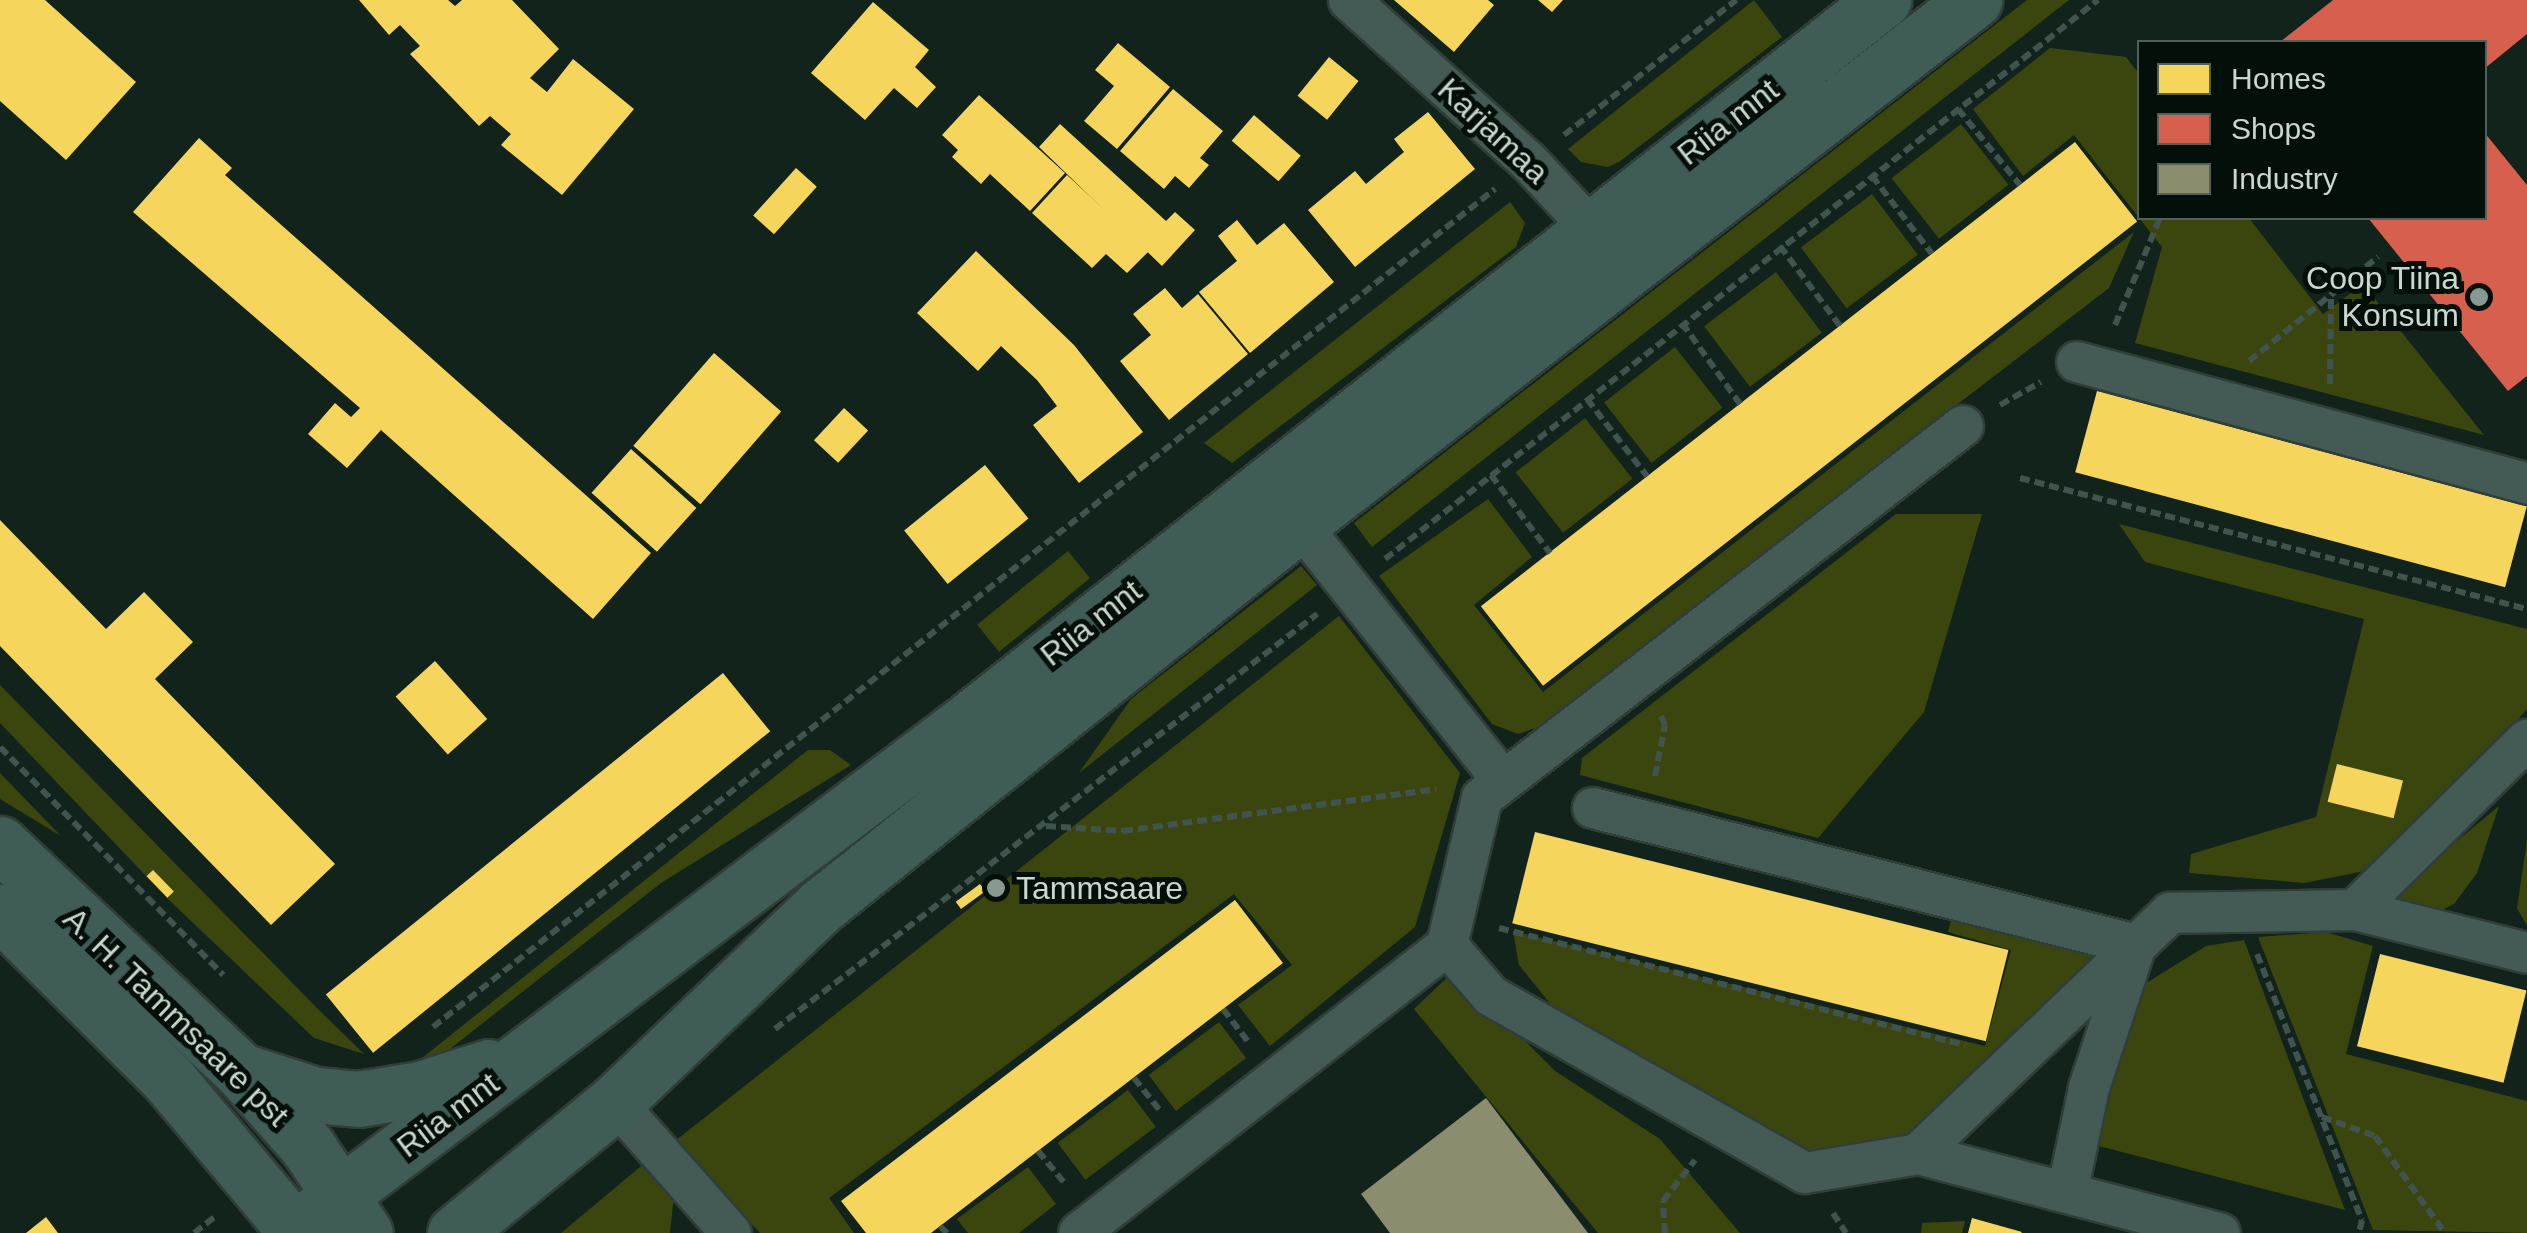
<!DOCTYPE html>
<style>
body{margin:0}
#map{position:relative;width:2527px;height:1233px;overflow:hidden;background:#11231b;font-family:Arial,sans-serif}
div>[style]{position:absolute}
.green>*{inset:0;background:#3b460e;transform-origin:0 0}
.homes>*{inset:0;background:#f6d55c;transform-origin:0 0}
.shops>*{inset:0;background:#d6604d}
.industry>*{inset:0;background:#8c8c6e}
.path>*{height:6px;margin-top:-3px;transform-origin:0;background:repeating-linear-gradient(90deg,#41534f 0 10px,transparent 0 15px)}
.roads{filter:drop-shadow(2px 0 #303e38) drop-shadow(-2px 0 #303e38) drop-shadow(0 2px #303e38) drop-shadow(0 -2px #303e38)}
.street>*{height:40px;margin:-20px;padding:0 20px;transform-origin:20px;border-radius:20px;background:#435a55}
.secondary>*{height:55px;margin:-27.5px;padding:0 27.5px;transform-origin:27.5px;border-radius:27.5px;background:#3f5c57}
.dots>*{width:28px;height:28px;translate:-50% -50%;box-sizing:border-box;border:5px solid #040f09;border-radius:50%}
span{translate:-50% -50%;white-space:nowrap;text-align:center;line-height:1.15;-webkit-text-stroke:10px #040f09;paint-order:stroke}
.street-label{font-size:32px;color:#c7d9cf}
.poi-label{font-size:32px;color:#c7d9cf}
.right{translate:-100% -50%;text-align:right}
.left{translate:0 -50%;text-align:left}
.legend{position:absolute;left:2137px;top:40px;width:350px;height:180px;box-sizing:border-box;background:#040f09;border:2px solid #526058;margin:0;padding:12px 18px;list-style:none;font-size:30px;color:#c7d9cf}
.legend li{display:flex;align-items:center;gap:20px;height:50px}
.legend b{width:50px;border:2px solid #526058}
</style>
<div id="map">
<div class="green">
<div style="clip-path:polygon(1754px 0,1782px 37px,1619px 162px,1608px 167px,1581px 162px,1568px 149px)"></div>
<div style="clip-path:polygon(2027px 0,2069px 0,1372px 547px,1354px 523px)"></div>
<div style="clip-path:polygon(2050px 48px,2126px 57px,2139px 74px,2140px 218px,2249px 218px,2323px 314px,2363px 284px,2484px 435px,2135px 343px,2162px 247px,2074px 135px,2023px 176px,1973px 109px)"></div>
<div style="left:1961px;top:124px;width:77px;height:88px;rotate:52deg"></div>
<div style="left:1872px;top:194px;width:76px;height:89px;rotate:53deg"></div>
<div style="clip-path:polygon(1510px 202px,1525px 223px,1516px 247px,1232px 463px,1204px 443px)"></div>
<div style="clip-path:polygon(2134px 232px,2109px 288px,1536px 728px,1518px 734px,1492px 724px,1379px 576px,1488px 499px,1532px 557px,1474px 605px,1543px 692px)"></div>
<div style="left:1776px;top:272px;width:76px;height:90px;rotate:53deg"></div>
<div style="left:1675px;top:347px;width:77px;height:90px;rotate:52deg"></div>
<div style="left:1585px;top:418px;width:77px;height:88px;rotate:52deg"></div>
<div style="clip-path:polygon(1896px 514px,1982px 514px,1924px 712px,1818px 838px,1580px 775px,1582px 758px)"></div>
<div style="clip-path:polygon(2119px 524px,2527px 629px,2527px 709px,2458px 789px,2365px 871px,2304px 883px,2189px 873px,2191px 854px,2316px 817px,2364px 619px,2145px 562px)"></div>
<div style="left:1068px;top:551px;width:35px;height:117px;rotate:51deg"></div>
<div style="clip-path:polygon(1301px 566px,1317px 585px,1079px 773px,1131px 699px)"></div>
<div style="clip-path:polygon(1339px 616px,1460px 773px,1415px 927px,1270px 1046px,1238px 1005px,1292px 965px,1234px 894px,829px 1198px,854px 1233px,760px 1233px,675px 1141px)"></div>
<div style="clip-path:polygon(0 685px,315px 1006px,364px 1054px,314px 1038px,169px 900px,0 723px)"></div>
<div style="clip-path:polygon(808px 750px,830px 750px,851px 765px,661px 883px,441px 1056px,417px 1062px)"></div>
<div style="clip-path:polygon(0 773px,61px 836px,0 799px)"></div>
<div style="clip-path:polygon(2499px 806px,2477px 873px,2454px 904px,2432px 915px,2387px 899px)"></div>
<div style="clip-path:polygon(2527px 840px,2527px 926px,2517px 908px)"></div>
<div style="clip-path:polygon(1953px 913px,2104px 954px,1909px 1134px,1805px 1156px,1574px 1033px,1519px 965px,1513px 931px,1985px 1046px,2011px 950px,1948px 932px)"></div>
<div style="clip-path:polygon(2326px 932px,2373px 946px,2346px 1054px,2527px 1101px,2527px 1233px,2373px 1230px,2258px 937px)"></div>
<div style="clip-path:polygon(2244px 940px,2345px 1210px,2091px 1144px,2143px 985px,2206px 946px)"></div>
<div style="clip-path:polygon(1455px 970px,1555px 1071px,1660px 1139px,1740px 1233px,1598px 1233px,1414px 1009px)"></div>
<div style="left:1219px;top:1022px;width:45px;height:88px;rotate:53deg"></div>
<div style="left:1128px;top:1090px;width:46px;height:88px;rotate:53deg"></div>
<div style="clip-path:polygon(646px 1162px,674px 1195px,670px 1233px,561px 1233px)"></div>
<div style="clip-path:polygon(1028px 1167px,1056px 1204px,1019px 1233px,968px 1233px,957px 1219px)"></div>
<div style="clip-path:polygon(1965px 1221px,1962px 1233px,1921px 1233px,1922px 1223px)"></div>
</div>
<div class="homes">
<div style="clip-path:polygon(0 0,45px 0,136px 82px,66px 160px,0 101px)"></div>
<div style="clip-path:polygon(359px 0,448px 0,455px 6px,462px 0,512px 0,559px 49px,530px 78px,547px 92px,573px 59px,634px 109px,562px 195px,501px 145px,511px 134px,490px 116px,479px 126px,410px 54px,420px 46px,400px 25px,389px 35px)"></div>
<div style="clip-path:polygon(1394px 0,1488px 0,1494px 5px,1454px 52px)"></div>
<div style="clip-path:polygon(1538px 0,1563px 0,1552px 12px)"></div>
<div style="clip-path:polygon(873px 2px,929px 50px,915px 67px,936px 87px,917px 108px,894px 88px,865px 120px,811px 73px)"></div>
<div style="clip-path:polygon(1118px 43px,1170px 87px,1117px 149px,1084px 121px,1114px 86px,1095px 70px)"></div>
<div style="left:1329px;top:57px;width:38px;height:50px;rotate:39deg"></div>
<div style="clip-path:polygon(1173px 89px,1223px 131px,1200px 158px,1209px 165px,1189px 188px,1175px 176px,1164px 189px,1120px 151px)"></div>
<div style="clip-path:polygon(979px 95px,1065px 173px,1030px 211px,990px 174px,981px 184px,952px 157px,958px 150px,942px 135px)"></div>
<div style="clip-path:polygon(1428px 112px,1475px 169px,1355px 267px,1308px 210px,1355px 171px,1366px 184px,1404px 152px,1394px 139px)"></div>
<div style="left:1254px;top:115px;width:62px;height:34px;rotate:41deg"></div>
<div style="clip-path:polygon(1060px 124px,1166px 221px,1175px 212px,1195px 230px,1162px 266px,1039px 147px)"></div>
<div style="clip-path:polygon(199px 138px,232px 168px,225px 175px,651px 553px,593px 619px,381px 430px,347px 468px,308px 434px,335px 403px,351px 417px,360px 408px,133px 212px)"></div>
<div style="left:2075px;top:142px;width:101px;height:754px;rotate:52deg"></div>
<div style="left:796px;top:168px;width:28px;height:64px;rotate:42deg"></div>
<div style="clip-path:polygon(1067px 175px,1149px 251px,1127px 273px,1106px 254px,1092px 268px,1032px 213px)"></div>
<div style="clip-path:polygon(1237px 220px,1257px 245px,1284px 223px,1334px 282px,1250px 353px,1199px 292px,1237px 261px,1218px 236px)"></div>
<div style="clip-path:polygon(976px 251px,1074px 345px,1143px 432px,1079px 483px,1033px 425px,1057px 406px,1037px 380px,1001px 346px,978px 371px,917px 313px)"></div>
<div style="clip-path:polygon(1165px 288px,1182px 308px,1198px 294px,1248px 354px,1169px 420px,1120px 361px,1151px 335px,1133px 314px)"></div>
<div style="left:714px;top:353px;width:89px;height:123px;rotate:41deg"></div>
<div style="left:2097px;top:391px;width:445px;height:84px;rotate:15deg"></div>
<div style="left:844px;top:408px;width:33px;height:44px;rotate:43deg"></div>
<div style="left:631px;top:449px;width:88px;height:59px;rotate:42deg"></div>
<div style="left:985px;top:465px;width:69px;height:104px;rotate:51deg"></div>
<div style="clip-path:polygon(0 520px,106px 629px,144px 592px,193px 642px,155px 679px,335px 864px,271px 925px,0 646px)"></div>
<div style="left:435px;top:661px;width:78px;height:53px;rotate:48deg"></div>
<div style="left:723px;top:673px;width:75px;height:511px;rotate:51deg"></div>
<div style="left:2337px;top:764px;width:68px;height:39px;rotate:14deg"></div>
<div style="left:1535px;top:832px;width:488px;height:94px;rotate:14deg"></div>
<div style="left:153px;top:870px;width:30px;height:9px;rotate:46deg"></div>
<div style="left:980px;top:884px;width:9px;height:30px;rotate:54deg"></div>
<div style="clip-path:polygon(1235px 900px,1283px 963px,931px 1233px,866px 1233px,841px 1201px)"></div>
<div style="left:2380px;top:954px;width:151px;height:95px;rotate:14deg"></div>
<div style="clip-path:polygon(46px 1217px,58px 1233px,26px 1233px)"></div>
<div style="clip-path:polygon(1972px 1218px,2022px 1232px,2021px 1233px,1968px 1233px)"></div>
</div>
<div class="shops">
<div style="clip-path:polygon(2333px 0,2527px 0,2527px 34px,2484px 69px,2484px 42px,2280px 42px)"></div>
<div style="clip-path:polygon(2484px 132px,2527px 185px,2527px 376px,2508px 391px,2368px 218px,2484px 218px)"></div>
</div>
<div class="industry">
<div style="clip-path:polygon(1486px 1098px,1588px 1233px,1390px 1233px,1361px 1194px)"></div>
</div>
<div class="path">
<div style="left:1958px;top:109px;width:98px;rotate:50.8deg"></div>
<div style="left:1564px;top:135px;width:219px;rotate:-38.1deg"></div>
<div style="left:1872px;top:176px;width:98px;rotate:52.4deg"></div>
<div style="left:1780px;top:246px;width:100px;rotate:53.1deg"></div>
<div style="left:1682px;top:323px;width:100px;rotate:54.4deg"></div>
<div style="left:2115px;top:325px;width:116px;rotate:-67.2deg"></div>
<div style="left:2249px;top:361px;width:166px;rotate:-38.9deg"></div>
<div style="left:2330px;top:384px;width:88px;rotate:-89.3deg"></div>
<div style="left:1587px;top:399px;width:98px;rotate:52.1deg"></div>
<div style="left:2000px;top:405px;width:47px;rotate:-29.3deg"></div>
<div style="left:1491px;top:475px;width:98px;rotate:52.9deg"></div>
<div style="left:2020px;top:478px;width:524px;rotate:14.49deg"></div>
<div style="left:1385px;top:559px;width:906px;rotate:-38.1deg"></div>
<div style="left:0;top:747px;width:319px;rotate:45.6deg"></div>
<div style="left:1655px;top:776px;width:52px;rotate:-78.9deg"></div>
<div style="left:1665px;top:725px;width:10px;rotate:-114deg"></div>
<div style="left:1046px;top:826px;width:77px;rotate:3.7deg"></div>
<div style="left:1123px;top:831px;width:316px;rotate:-7.6deg"></div>
<div style="left:1499px;top:928px;width:481px;rotate:14.1deg"></div>
<div style="left:2257px;top:954px;width:286px;rotate:68.5deg"></div>
<div style="left:2362px;top:1220px;width:13px;rotate:103deg"></div>
<div style="left:1223px;top:1009px;width:44px;rotate:52.4deg"></div>
<div style="left:433px;top:1027px;width:1353px;rotate:-38.28deg"></div>
<div style="left:775px;top:1029px;width:683px;rotate:-37.44deg"></div>
<div style="left:1134px;top:1078px;width:43px;rotate:51.5deg"></div>
<div style="left:2322px;top:1117px;width:56px;rotate:19.7deg"></div>
<div style="left:2375px;top:1136px;width:120px;rotate:54.2deg"></div>
<div style="left:1038px;top:1151px;width:44px;rotate:50.5deg"></div>
<div style="left:1833px;top:1213px;width:24px;rotate:57deg"></div>
<div style="left:940px;top:1226px;width:10px;rotate:45deg"></div>
<div style="left:194px;top:1233px;width:29px;rotate:-38deg"></div>
<div style="left:1665px;top:1233px;width:32px;rotate:-94deg"></div>
<div style="left:1663px;top:1201px;width:52px;rotate:-52deg"></div>
</div>
<div class="roads">
<div class="street">
<div style="left:1349px;top:0;width:242px;rotate:42deg"></div>
<div style="left:1529px;top:162px;width:119px;rotate:47deg"></div>
<div style="left:2077px;top:362px;width:466px;rotate:15.1deg"></div>
<div style="left:1282px;top:502px;width:356px;rotate:51.6deg"></div>
<div style="left:1593px;top:808px;width:560px;rotate:14.16deg"></div>
<div style="left:2136px;top:945px;width:151px;rotate:108.2deg"></div>
<div style="left:2089px;top:1088px;width:107px;rotate:101.8deg"></div>
<div style="left:2355px;top:910px;width:177px;rotate:14deg"></div>
<div style="left:1447px;top:945px;width:151px;rotate:-76.6deg"></div>
<div style="left:1482px;top:798px;width:608px;rotate:-37.72deg"></div>
<div style="left:615px;top:1102px;width:175px;rotate:48.5deg"></div>
<div style="left:1918px;top:1154px;width:312px;rotate:14.7deg"></div>
<div style="left:1079px;top:1233px;width:467px;rotate:-38deg"></div>
<div style="left:1447px;top:945px;width:67px;rotate:49.2deg"></div>
<div style="left:1491px;top:996px;width:360px;rotate:29.4deg"></div>
<div style="left:1805px;top:1173px;width:115px;rotate:-9.5deg"></div>
<div style="left:1918px;top:1154px;width:349px;rotate:-43.7deg"></div>
<div style="left:2170px;top:913px;width:185px;rotate:-0.9deg"></div>
<div style="left:2355px;top:910px;width:242px;rotate:-44.7deg"></div>
</div>
<div class="secondary">
<div style="left:0;top:844px;width:331px;rotate:43.3deg"></div>
<div style="left:241px;top:1071px;width:101px;rotate:48.6deg"></div>
<div style="left:308px;top:1147px;width:103px;rotate:56.5deg"></div>
<div style="left:0;top:912px;width:238px;rotate:44.8deg"></div>
<div style="left:169px;top:1080px;width:199px;rotate:50.1deg"></div>
<div style="left:244px;top:1072px;width:76px;rotate:17.7deg"></div>
<div style="left:316px;top:1095px;width:42px;rotate:5.4deg"></div>
<div style="left:358px;top:1099px;width:63px;rotate:-9.2deg"></div>
<div style="left:420px;top:1089px;width:72px;rotate:-17.7deg"></div>
<div style="left:290px;top:1233px;width:846px;rotate:-37.07deg"></div>
<div style="left:965px;top:723px;width:1169px;rotate:-38.22deg"></div>
<div style="left:455px;top:1233px;width:207px;rotate:-39.3deg"></div>
<div style="left:615px;top:1102px;width:286px;rotate:-43.6deg"></div>
<div style="left:822px;top:905px;width:610px;rotate:-38.62deg"></div>
<div style="left:1299px;top:524px;width:855px;rotate:-37.82deg"></div>
</div>
</div>
<div class="dots">
<div style="left:2479px;top:297px;background:#879990"></div>
<div style="left:996px;top:888px;background:#879990"></div>
</div>
<div class="street-label">
<span style="left:1728px;top:122px;rotate:-38deg">Riia mnt</span>
<span style="left:1493px;top:131px;rotate:43deg">Karjamaa</span>
<span style="left:1091px;top:623px;rotate:-38deg">Riia mnt</span>
<span style="left:176px;top:1017px;rotate:44deg">A. H. Tammsaare pst</span>
<span style="left:448px;top:1115px;rotate:-37deg">Riia mnt</span>
</div>
<div class="poi-label">
<span class="right" style="left:2459px;top:297px">Coop Tiina<br>Konsum</span>
<span class="left" style="left:1016px;top:888px">Tammsaare</span>
</div>
<ul class="legend">
<li><b style="height:28px;background:#f6d55c"></b>Homes</li>
<li><b style="height:28px;background:#d6604d"></b>Shops</li>
<li><b style="height:28px;background:#8c8c6e"></b>Industry</li>
</ul>
</div>
